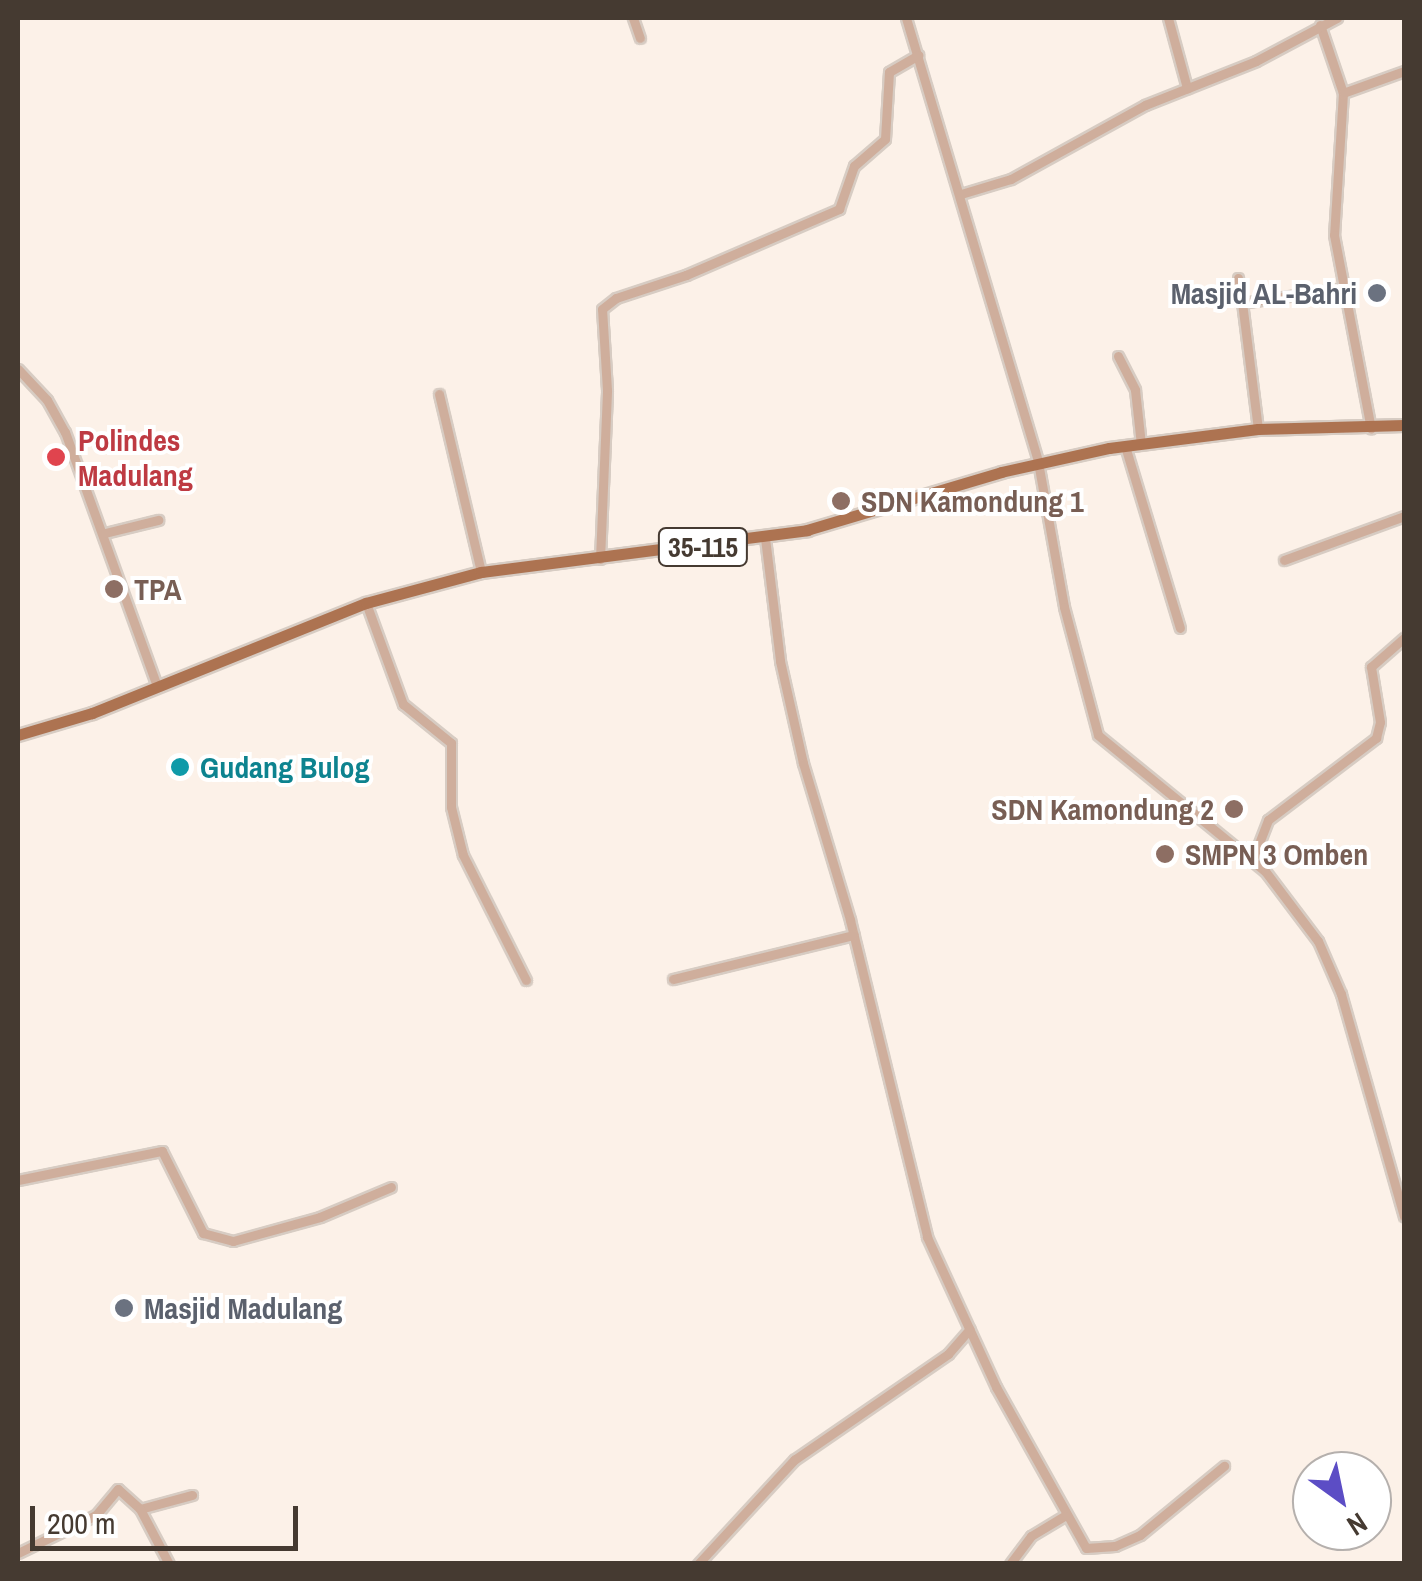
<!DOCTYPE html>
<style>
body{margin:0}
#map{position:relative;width:1422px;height:1581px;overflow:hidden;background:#fcf1e8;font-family:"Archivo Narrow",sans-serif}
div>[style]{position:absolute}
.roads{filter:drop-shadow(2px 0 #d7ccc3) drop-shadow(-2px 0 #d7ccc3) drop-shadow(0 2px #d7ccc3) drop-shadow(0 -2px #d7ccc3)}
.minor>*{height:9px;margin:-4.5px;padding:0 4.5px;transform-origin:4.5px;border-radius:4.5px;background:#cfae9c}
.major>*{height:11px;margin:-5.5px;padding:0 5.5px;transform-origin:5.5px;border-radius:5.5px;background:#ad7351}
.dots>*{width:28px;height:28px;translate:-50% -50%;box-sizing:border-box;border:5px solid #fff;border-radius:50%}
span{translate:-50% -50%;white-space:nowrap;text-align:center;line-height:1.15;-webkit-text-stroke:8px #fff;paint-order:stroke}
.shield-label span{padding:2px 8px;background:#fff;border:2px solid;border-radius:8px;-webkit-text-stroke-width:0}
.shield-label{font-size:28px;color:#453a31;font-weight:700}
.worship-label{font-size:30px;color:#5b616d;font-weight:700}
.right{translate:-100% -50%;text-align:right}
.left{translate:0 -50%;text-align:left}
.health-label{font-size:30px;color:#be3a42;font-weight:700}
.education-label{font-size:30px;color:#785e54;font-weight:700}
.culture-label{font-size:30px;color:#0d838f;font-weight:700}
.frame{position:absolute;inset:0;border:20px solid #453a31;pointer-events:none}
.north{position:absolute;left:1292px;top:1451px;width:100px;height:100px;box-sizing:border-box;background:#fff;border:2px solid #b5b0ad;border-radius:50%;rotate:147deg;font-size:28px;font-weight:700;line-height:40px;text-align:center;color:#453a31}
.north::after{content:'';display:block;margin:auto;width:35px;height:45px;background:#5c4dc5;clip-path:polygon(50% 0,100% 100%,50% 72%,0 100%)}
.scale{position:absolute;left:30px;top:1506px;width:268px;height:45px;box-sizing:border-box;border:5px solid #453a31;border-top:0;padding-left:12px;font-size:30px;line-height:35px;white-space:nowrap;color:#453a31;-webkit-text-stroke:8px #fff;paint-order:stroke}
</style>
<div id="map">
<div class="roads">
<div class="minor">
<div style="left:633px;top:18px;width:21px;rotate:71deg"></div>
<div style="left:906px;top:18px;width:463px;rotate:73.4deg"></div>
<div style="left:1038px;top:462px;width:147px;rotate:79.8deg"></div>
<div style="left:1064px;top:607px;width:132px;rotate:75.1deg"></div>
<div style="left:1098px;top:735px;width:215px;rotate:39.2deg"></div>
<div style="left:1265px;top:871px;width:88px;rotate:52.9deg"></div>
<div style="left:1318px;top:941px;width:58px;rotate:66.5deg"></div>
<div style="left:1341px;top:994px;width:231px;rotate:74.2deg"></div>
<div style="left:1168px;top:18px;width:73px;rotate:74.8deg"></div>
<div style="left:1320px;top:25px;width:72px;rotate:71.3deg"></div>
<div style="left:1343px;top:93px;width:142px;rotate:93.6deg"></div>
<div style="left:1334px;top:235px;width:197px;rotate:79.2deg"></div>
<div style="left:1343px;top:93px;width:65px;rotate:-19.8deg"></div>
<div style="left:961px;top:194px;width:52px;rotate:-16.7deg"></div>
<div style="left:1011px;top:179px;width:153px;rotate:-28.9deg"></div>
<div style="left:1145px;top:105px;width:119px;rotate:-21.6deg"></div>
<div style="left:1256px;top:61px;width:92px;rotate:-28deg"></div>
<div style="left:1238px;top:278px;width:25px;rotate:81deg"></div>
<div style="left:1118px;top:356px;width:38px;rotate:63deg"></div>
<div style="left:1135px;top:390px;width:54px;rotate:83.7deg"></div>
<div style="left:18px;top:369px;width:42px;rotate:46.9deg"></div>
<div style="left:47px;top:400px;width:37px;rotate:61deg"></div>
<div style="left:65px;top:432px;width:268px;rotate:70.1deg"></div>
<div style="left:439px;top:394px;width:183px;rotate:76.7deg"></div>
<div style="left:1258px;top:429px;width:127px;rotate:-97.2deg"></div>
<div style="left:1242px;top:303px;width:103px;rotate:-8.4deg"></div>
<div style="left:1125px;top:446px;width:190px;rotate:73.2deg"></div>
<div style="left:105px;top:533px;width:55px;rotate:-13.8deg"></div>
<div style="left:765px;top:538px;width:124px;rotate:83deg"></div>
<div style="left:780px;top:661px;width:105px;rotate:77.3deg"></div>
<div style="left:803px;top:763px;width:164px;rotate:73.3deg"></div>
<div style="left:850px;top:920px;width:326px;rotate:76.3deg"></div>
<div style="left:927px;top:1237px;width:165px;rotate:65.3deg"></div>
<div style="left:996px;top:1387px;width:184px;rotate:60.8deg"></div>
<div style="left:1086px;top:1548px;width:29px;rotate:-4deg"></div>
<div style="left:1115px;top:1546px;width:27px;rotate:-24deg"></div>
<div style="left:1140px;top:1535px;width:109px;rotate:-39.4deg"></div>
<div style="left:600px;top:559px;width:169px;rotate:-87.6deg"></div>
<div style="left:607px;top:390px;width:81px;rotate:-93.5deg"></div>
<div style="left:602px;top:309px;width:18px;rotate:-38deg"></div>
<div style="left:616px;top:298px;width:74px;rotate:-18.2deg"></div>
<div style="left:686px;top:275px;width:167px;rotate:-23.3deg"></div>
<div style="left:839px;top:209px;width:46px;rotate:-70.8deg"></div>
<div style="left:854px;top:166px;width:41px;rotate:-41.1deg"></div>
<div style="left:885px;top:139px;width:67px;rotate:-86.6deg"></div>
<div style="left:889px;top:72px;width:34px;rotate:-30deg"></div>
<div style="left:1284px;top:560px;width:128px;rotate:-20.1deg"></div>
<div style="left:366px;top:603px;width:108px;rotate:69.9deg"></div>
<div style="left:403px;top:704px;width:62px;rotate:39.1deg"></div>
<div style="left:451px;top:743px;width:64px;rotate:90deg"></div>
<div style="left:451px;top:807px;width:49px;rotate:76deg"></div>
<div style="left:463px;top:855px;width:140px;rotate:63.3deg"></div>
<div style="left:1253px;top:859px;width:42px;rotate:-69deg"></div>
<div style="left:1268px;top:820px;width:136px;rotate:-37.2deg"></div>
<div style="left:1376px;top:738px;width:16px;rotate:-76deg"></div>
<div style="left:1380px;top:722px;width:56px;rotate:-99.3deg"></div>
<div style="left:1371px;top:667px;width:44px;rotate:-41.3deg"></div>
<div style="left:673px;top:979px;width:186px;rotate:-13.7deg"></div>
<div style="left:18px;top:1180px;width:147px;rotate:-11.4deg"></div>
<div style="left:162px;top:1151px;width:92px;rotate:63.4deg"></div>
<div style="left:203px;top:1233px;width:31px;rotate:15deg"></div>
<div style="left:233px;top:1241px;width:90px;rotate:-15.4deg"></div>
<div style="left:320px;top:1217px;width:77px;rotate:-22.9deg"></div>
<div style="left:140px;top:1509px;width:54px;rotate:-15.1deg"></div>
<div style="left:18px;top:1553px;width:87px;rotate:-26deg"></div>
<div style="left:96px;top:1515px;width:34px;rotate:-50deg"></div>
<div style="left:118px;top:1489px;width:30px;rotate:42deg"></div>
<div style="left:140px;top:1509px;width:62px;rotate:62.2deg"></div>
<div style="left:698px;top:1564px;width:142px;rotate:-47.3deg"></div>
<div style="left:794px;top:1460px;width:187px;rotate:-34.5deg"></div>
<div style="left:948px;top:1354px;width:33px;rotate:-49deg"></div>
<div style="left:1010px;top:1564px;width:35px;rotate:-53deg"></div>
<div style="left:1031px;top:1536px;width:39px;rotate:-31deg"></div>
</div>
<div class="major">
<div style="left:18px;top:735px;width:77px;rotate:-16.6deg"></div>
<div style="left:92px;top:713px;width:295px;rotate:-21.9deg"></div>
<div style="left:366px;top:603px;width:119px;rotate:-15.1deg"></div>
<div style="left:481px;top:572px;width:329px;rotate:-7.3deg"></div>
<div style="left:807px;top:530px;width:202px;rotate:-16.6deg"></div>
<div style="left:1001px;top:472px;width:111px;rotate:-12.5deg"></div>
<div style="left:1109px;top:448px;width:150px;rotate:-7.3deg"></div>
<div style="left:1258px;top:429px;width:146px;rotate:-1.6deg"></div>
</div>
</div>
<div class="dots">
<div style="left:1377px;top:293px;background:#6b7280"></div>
<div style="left:56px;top:457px;background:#e0444e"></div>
<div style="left:841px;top:501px;background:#8d6e63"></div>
<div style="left:114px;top:589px;background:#8d6e63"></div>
<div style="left:180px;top:767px;background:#0f9aa8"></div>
<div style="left:1234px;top:809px;background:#8d6e63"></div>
<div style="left:1165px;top:854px;background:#8d6e63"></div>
<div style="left:124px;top:1308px;background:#6b7280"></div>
</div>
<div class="shield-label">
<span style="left:703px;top:547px">35-115</span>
</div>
<div class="worship-label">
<span class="right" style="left:1357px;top:293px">Masjid AL-Bahri</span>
<span class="left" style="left:144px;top:1308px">Masjid Madulang</span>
</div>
<div class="health-label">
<span class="left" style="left:78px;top:457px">Polindes<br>Madulang</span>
</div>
<div class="education-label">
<span class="left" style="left:861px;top:501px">SDN Kamondung 1</span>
<span class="left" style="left:134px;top:589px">TPA</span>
<span class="right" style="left:1214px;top:809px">SDN Kamondung 2</span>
<span class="left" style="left:1185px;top:854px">SMPN 3 Omben</span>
</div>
<div class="culture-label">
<span class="left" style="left:200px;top:767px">Gudang Bulog</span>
</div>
<div class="frame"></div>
<div class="north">N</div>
<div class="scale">200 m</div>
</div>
